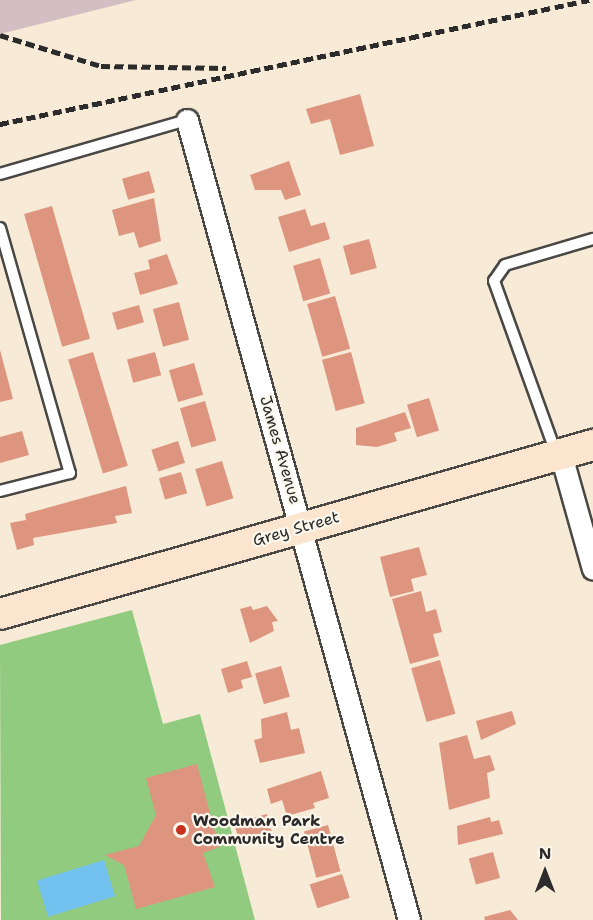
<!DOCTYPE html>
<style>
body{margin:0}
#map{position:relative;width:593px;height:920px;overflow:hidden;background:#f7ead6;font-family:"Shantell Sans",sans-serif}
div>[style]{position:absolute}
.industrial>*{inset:0;background:#d2bec3}
.green>*{inset:0;background:#90cb80}
.water>*{inset:0;background:#73c1ee;transform-origin:0 0}
.building>*{inset:0;background:#de957f;transform-origin:0 0}
.roads{filter:drop-shadow(2px 0 #4a4845) drop-shadow(-2px 0 #4a4845) drop-shadow(0 2px #4a4845) drop-shadow(0 -2px #4a4845)}
.lane>*{height:10px;margin:-5px;padding:0 5px;transform-origin:5px;border-radius:5px;background:#fff}
.street>*{height:21px;margin:-10.5px;padding:0 10.5px;transform-origin:10.5px;border-radius:10.5px;background:#fff}
.secondary>*{height:30px;margin:-15px;padding:0 15px;transform-origin:15px;border-radius:15px;background:#fce5cf}
.rail>*{height:4.5px;margin-top:-2.25px;transform-origin:0;background:repeating-linear-gradient(90deg,#2b2b2b 0 9px,transparent 0 13.5px)}
.dots>*{width:16px;height:16px;translate:-50% -50%;box-sizing:border-box;border:3px solid #fbf7ec;border-radius:50%}
span{translate:-50% -50%;white-space:nowrap;text-align:center;line-height:1.15;-webkit-text-stroke:4.5px #fbf7ec;paint-order:stroke}
.street-label{font-size:16px;color:#2b2b2b}
.poi-label{font-size:16px;color:#2b2b2b;font-weight:700}
.left{translate:0 -50%;text-align:left}
.north{position:absolute;left:515px;top:842px;width:60px;height:60px;-webkit-text-stroke:4px #fbf7ec;paint-order:stroke;rotate:0deg;font-size:16px;font-weight:700;line-height:24px;text-align:center;color:#2b2b2b}
.north::after{content:'';display:block;margin:auto;width:21px;height:27px;background:#2b2b2b;clip-path:polygon(50% 0,100% 100%,50% 72%,0 100%)}
</style>
<div id="map">
<div class="industrial">
<div style="clip-path:polygon(0 0,136px 0,0 34px)"></div>
</div>
<div class="green">
<div style="clip-path:polygon(132px 610px,163px 724px,200px 714px,255px 920px,1px 920px,0 645px)"></div>
</div>
<div class="water">
<div style="left:104px;top:860px;width:38px;height:70px;rotate:73deg"></div>
</div>
<div class="building">
<div style="clip-path:polygon(360px 94px,374px 146px,340px 155px,330px 119px,311px 124px,306px 109px)"></div>
<div style="clip-path:polygon(289px 161px,301px 195px,285px 200px,281px 190px,255px 190px,250px 175px)"></div>
<div style="left:149px;top:171px;width:22px;height:28px;rotate:74deg"></div>
<div style="clip-path:polygon(154px 198px,161px 241px,139px 248px,134px 232px,119px 236px,112px 210px)"></div>
<div style="left:52px;top:206px;width:138px;height:29px;rotate:74deg"></div>
<div style="clip-path:polygon(305px 209px,311px 226px,325px 222px,330px 239px,289px 252px,278px 217px)"></div>
<div style="left:369px;top:239px;width:30px;height:27px;rotate:75deg"></div>
<div style="clip-path:polygon(167px 254px,178px 284px,140px 295px,134px 273px,150px 269px,148px 260px)"></div>
<div style="left:320px;top:258px;width:37px;height:28px;rotate:74deg"></div>
<div style="left:335px;top:296px;width:55px;height:29px;rotate:74deg"></div>
<div style="left:179px;top:302px;width:39px;height:27px;rotate:75deg"></div>
<div style="left:139px;top:305px;width:18px;height:28px;rotate:74deg"></div>
<div style="clip-path:polygon(0 350px,13px 399px,0 402px)"></div>
<div style="left:93px;top:352px;width:119px;height:26px;rotate:73deg"></div>
<div style="left:155px;top:352px;width:24px;height:29px;rotate:75deg"></div>
<div style="left:351px;top:352px;width:53px;height:30px;rotate:75deg"></div>
<div style="left:194px;top:363px;width:33px;height:26px;rotate:74deg"></div>
<div style="left:429px;top:398px;width:34px;height:23px;rotate:73deg"></div>
<div style="left:205px;top:401px;width:41px;height:26px;rotate:74deg"></div>
<div style="clip-path:polygon(405px 412px,411px 428px,394px 433px,397px 441px,377px 447px,356px 445px,356px 428px)"></div>
<div style="clip-path:polygon(22px 431px,29px 455px,0 463px,0 437px)"></div>
<div style="left:178px;top:441px;width:23px;height:28px;rotate:72deg"></div>
<div style="left:222px;top:461px;width:39px;height:28px;rotate:73deg"></div>
<div style="left:181px;top:472px;width:22px;height:23px;rotate:74deg"></div>
<div style="clip-path:polygon(126px 486px,132px 513px,115px 516px,117px 523px,33px 538px,34px 545px,17px 550px,10px 523px,26px 520px,25px 514px)"></div>
<div style="clip-path:polygon(419px 547px,427px 575px,411px 579px,414px 591px,390px 597px,380px 557px)"></div>
<div style="clip-path:polygon(421px 591px,426px 612px,436px 609px,442px 632px,433px 634px,439px 656px,410px 664px,392px 599px)"></div>
<div style="clip-path:polygon(251px 606px,253px 610px,267px 606px,278px 621px,272px 622px,274px 631px,250px 643px,240px 609px)"></div>
<div style="left:440px;top:660px;width:56px;height:30px;rotate:74deg"></div>
<div style="clip-path:polygon(247px 661px,252px 677px,241px 680px,243px 688px,228px 693px,221px 669px)"></div>
<div style="left:281px;top:666px;width:32px;height:27px;rotate:74deg"></div>
<div style="clip-path:polygon(512px 711px,516px 724px,481px 740px,476px 721px)"></div>
<div style="clip-path:polygon(287px 712px,291px 730px,299px 728px,305px 753px,260px 763px,254px 740px,262px 738px,261px 719px)"></div>
<div style="clip-path:polygon(467px 735px,474px 759px,490px 755px,495px 770px,487px 773px,490px 798px,449px 810px,439px 743px)"></div>
<div style="clip-path:polygon(197px 764px,219px 847px,203px 853px,215px 887px,136px 909px,124px 865px,105px 855px,139px 846px,156px 815px,146px 778px)"></div>
<div style="clip-path:polygon(321px 771px,329px 798px,313px 803px,315px 808px,287px 816px,282px 800px,271px 804px,267px 789px)"></div>
<div style="left:267px;top:814px;width:24px;height:34px;rotate:75deg"></div>
<div style="clip-path:polygon(490px 817px,491px 822px,499px 820px,503px 834px,458px 845px,457px 826px)"></div>
<div style="left:328px;top:825px;width:48px;height:25px;rotate:75deg"></div>
<div style="left:493px;top:852px;width:27px;height:25px;rotate:75deg"></div>
<div style="left:342px;top:874px;width:25px;height:34px;rotate:72deg"></div>
<div style="clip-path:polygon(510px 910px,518px 920px,485px 920px,484px 917px)"></div>
</div>
<div class="roads">
<div class="lane">
<div style="left:0;top:174px;width:195px;rotate:-16.1deg"></div>
<div style="left:0;top:228px;width:255px;rotate:74.1deg"></div>
<div style="left:70px;top:473px;width:72px;rotate:165.6deg"></div>
<div style="left:556px;top:453px;width:183px;rotate:-109.8deg"></div>
<div style="left:494px;top:281px;width:19px;rotate:-55deg"></div>
<div style="left:505px;top:265px;width:92px;rotate:-16.5deg"></div>
</div>
<div class="street">
<div style="left:187px;top:120px;width:830px;rotate:74.49deg"></div>
<div style="left:561px;top:455px;width:118px;rotate:74.3deg"></div>
</div>
<div class="secondary">
<div style="left:0;top:614px;width:617px;rotate:-15.91deg"></div>
</div>
</div>
<div class="rail">
<div style="left:0;top:35px;width:106px;rotate:17.1deg"></div>
<div style="left:101px;top:66px;width:125px;rotate:0.9deg"></div>
<div style="left:0;top:124px;width:602px;rotate:-11.89deg"></div>
</div>
<div class="dots">
<div style="left:181px;top:830px;background:#c8321e"></div>
</div>
<div class="street-label">
<span style="left:280px;top:450px;rotate:74deg">James Avenue</span>
<span style="left:296px;top:529px;rotate:-16deg">Grey Street</span>
</div>
<div class="poi-label">
<span class="left" style="left:193px;top:830px">Woodman Park<br>Community Centre</span>
</div>
<div class="north">N</div>
</div>
